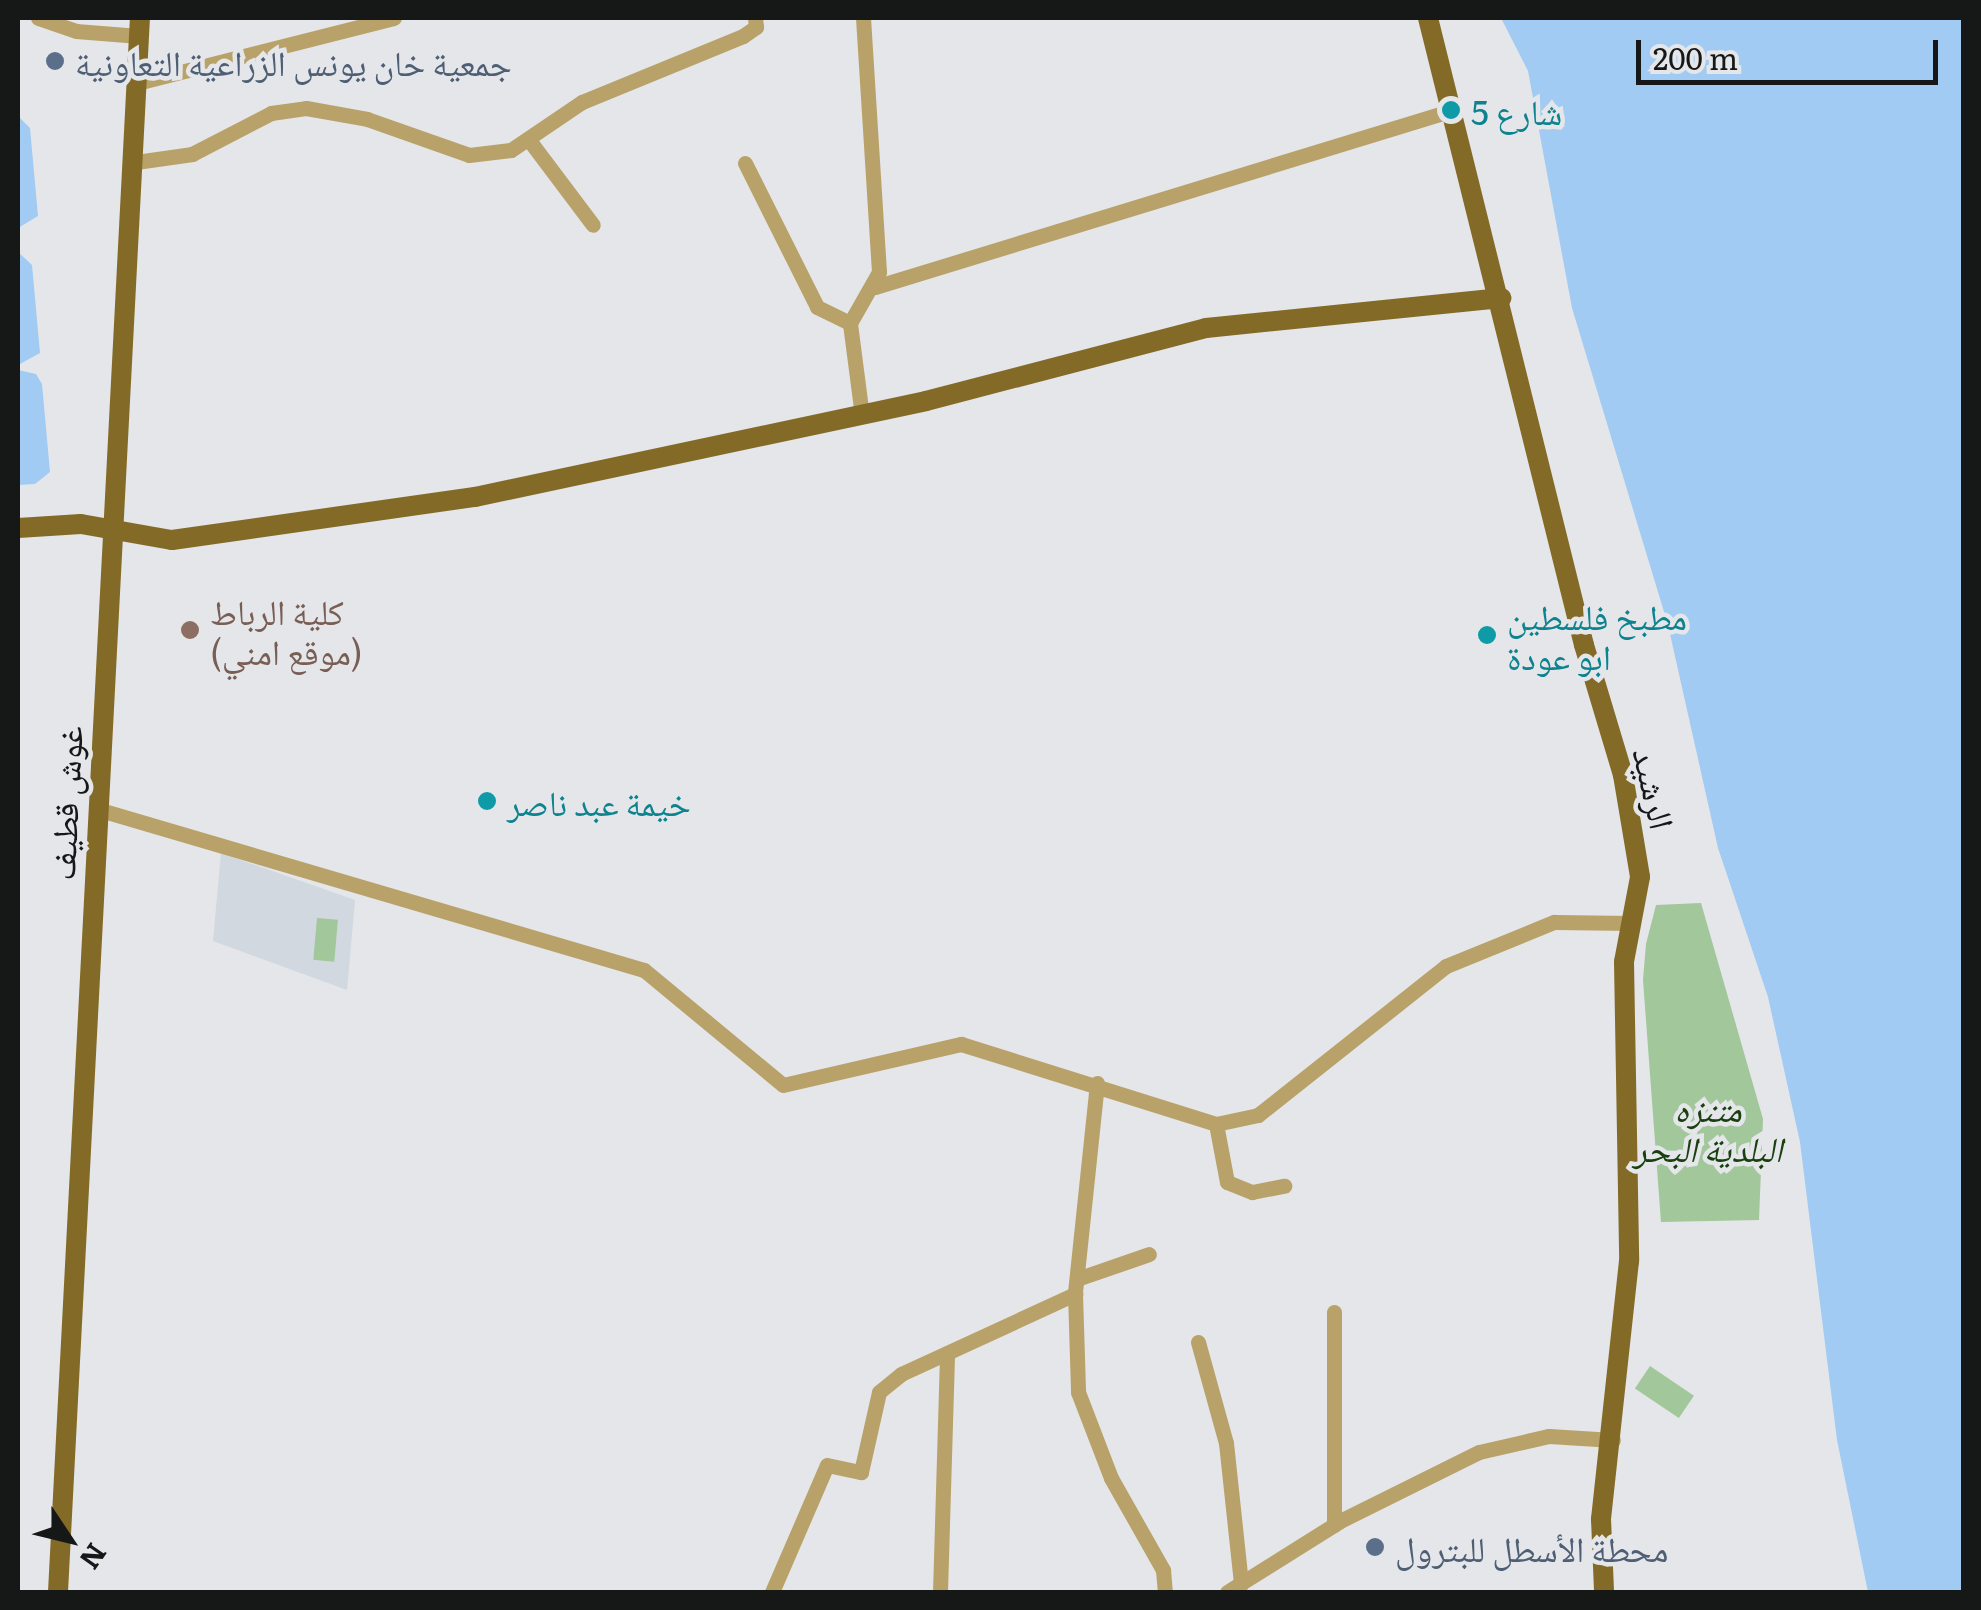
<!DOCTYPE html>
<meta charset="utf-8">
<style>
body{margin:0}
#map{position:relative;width:1981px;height:1610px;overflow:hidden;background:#e4e6e9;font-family:Literata,"Noto Naskh Arabic",serif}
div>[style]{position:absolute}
.built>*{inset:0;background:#d1d8e0}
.green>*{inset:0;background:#a1c79a;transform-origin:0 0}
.water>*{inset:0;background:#a1cbf2}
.minor>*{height:15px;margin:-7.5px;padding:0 7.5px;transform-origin:7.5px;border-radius:7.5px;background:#b9a269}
.major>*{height:20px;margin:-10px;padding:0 10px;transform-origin:10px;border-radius:10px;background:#836b27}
.dots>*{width:28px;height:28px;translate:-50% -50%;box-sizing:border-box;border:5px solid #e4e6e9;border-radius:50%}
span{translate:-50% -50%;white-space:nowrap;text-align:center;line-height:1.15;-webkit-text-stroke:9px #e4e6e9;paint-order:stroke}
.service-label{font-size:35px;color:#4e5e75}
.left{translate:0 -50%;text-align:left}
.culture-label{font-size:35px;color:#0d838f}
.education-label{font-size:35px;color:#785e54}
.street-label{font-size:35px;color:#161717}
.park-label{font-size:35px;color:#194110;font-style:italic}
.frame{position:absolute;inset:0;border:20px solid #161717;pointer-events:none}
.north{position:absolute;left:20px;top:1490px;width:100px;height:100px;-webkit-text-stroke:8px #e4e6e9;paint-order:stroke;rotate:125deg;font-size:28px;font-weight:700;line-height:40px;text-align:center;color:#161717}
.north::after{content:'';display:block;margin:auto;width:35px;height:45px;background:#161717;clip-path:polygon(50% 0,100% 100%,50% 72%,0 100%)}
.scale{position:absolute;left:1636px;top:40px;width:302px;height:45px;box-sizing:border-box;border:5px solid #161717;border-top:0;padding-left:12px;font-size:30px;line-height:35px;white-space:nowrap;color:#161717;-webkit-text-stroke:8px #e4e6e9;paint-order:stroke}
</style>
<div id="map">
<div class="built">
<div style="clip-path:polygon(221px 853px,355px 900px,347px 990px,213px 941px)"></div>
</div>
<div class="green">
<div style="clip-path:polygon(1701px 903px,1763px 1119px,1759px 1220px,1661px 1222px,1643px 980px,1646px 944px,1656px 905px)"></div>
<div style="left:317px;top:918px;width:21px;height:42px;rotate:5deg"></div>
<div style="left:1650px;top:1366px;width:53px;height:27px;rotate:34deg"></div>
</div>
<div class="water">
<div style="clip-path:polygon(1501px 18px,1963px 18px,1963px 1592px,1868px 1592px,1837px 1440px,1800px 1142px,1768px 997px,1718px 848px,1668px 625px,1572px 308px,1528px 71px)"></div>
<div style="clip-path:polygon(18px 116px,30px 128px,38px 216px,18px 228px)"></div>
<div style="clip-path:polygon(18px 252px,32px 265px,40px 353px,18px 365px)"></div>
<div style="clip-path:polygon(18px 370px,36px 374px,42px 384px,50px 472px,35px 484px,18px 485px)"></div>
</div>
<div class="minor">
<div style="left:38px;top:18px;width:40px;rotate:18.9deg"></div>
<div style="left:76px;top:31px;width:63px;rotate:4.5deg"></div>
<div style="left:137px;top:83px;width:265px;rotate:-14.2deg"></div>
<div style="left:529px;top:140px;width:106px;rotate:53deg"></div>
<div style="left:136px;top:162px;width:57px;rotate:-8.1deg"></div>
<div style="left:192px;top:154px;width:89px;rotate:-27.4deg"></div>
<div style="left:271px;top:113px;width:35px;rotate:-8deg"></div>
<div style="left:306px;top:108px;width:62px;rotate:10.2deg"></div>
<div style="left:367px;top:119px;width:108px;rotate:19.4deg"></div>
<div style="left:469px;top:155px;width:42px;rotate:-6.8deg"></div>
<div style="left:511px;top:150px;width:86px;rotate:-34.1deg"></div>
<div style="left:582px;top:102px;width:174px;rotate:-22.3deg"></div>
<div style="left:743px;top:36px;width:16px;rotate:-35deg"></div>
<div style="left:756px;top:27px;width:9px;rotate:-96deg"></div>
<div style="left:745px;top:163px;width:161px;rotate:63.4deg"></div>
<div style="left:817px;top:307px;width:37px;rotate:26deg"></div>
<div style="left:875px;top:287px;width:604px;rotate:-17.03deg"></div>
<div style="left:862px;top:416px;width:94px;rotate:-97.4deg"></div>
<div style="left:850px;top:323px;width:59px;rotate:-60.4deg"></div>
<div style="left:879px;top:272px;width:255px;rotate:-93.6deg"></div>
<div style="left:97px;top:809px;width:570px;rotate:16.4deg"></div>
<div style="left:644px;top:970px;width:180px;rotate:39.6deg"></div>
<div style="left:783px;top:1085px;width:183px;rotate:-13deg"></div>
<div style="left:961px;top:1044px;width:267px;rotate:17.4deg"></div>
<div style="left:1216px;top:1124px;width:43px;rotate:-12.1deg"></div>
<div style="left:1258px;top:1115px;width:240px;rotate:-38.4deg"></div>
<div style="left:1446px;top:966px;width:117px;rotate:-22.2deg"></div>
<div style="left:1554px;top:922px;width:78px;rotate:0.7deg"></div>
<div style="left:1097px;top:1083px;width:212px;rotate:96deg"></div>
<div style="left:1075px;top:1294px;width:98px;rotate:88.2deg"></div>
<div style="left:1078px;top:1392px;width:92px;rotate:69deg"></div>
<div style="left:1111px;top:1478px;width:106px;rotate:60.5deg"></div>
<div style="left:1163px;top:1570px;width:22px;rotate:85deg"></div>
<div style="left:1216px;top:1124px;width:59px;rotate:79.3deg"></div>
<div style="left:1227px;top:1182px;width:27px;rotate:22deg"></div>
<div style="left:1252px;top:1192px;width:33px;rotate:-11deg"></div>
<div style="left:1077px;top:1279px;width:76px;rotate:-19.1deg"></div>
<div style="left:1198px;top:1342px;width:105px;rotate:74.5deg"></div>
<div style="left:1226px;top:1443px;width:142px;rotate:83.9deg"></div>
<div style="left:1334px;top:1525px;width:213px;rotate:-90deg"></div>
<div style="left:772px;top:1592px;width:138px;rotate:-66.6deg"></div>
<div style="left:827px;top:1465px;width:35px;rotate:12deg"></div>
<div style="left:861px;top:1472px;width:82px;rotate:-77.3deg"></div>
<div style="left:879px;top:1392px;width:28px;rotate:-39deg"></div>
<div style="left:901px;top:1374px;width:192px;rotate:-24.7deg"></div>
<div style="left:940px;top:1592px;width:235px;rotate:-88.3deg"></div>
<div style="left:1227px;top:1592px;width:133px;rotate:-32.1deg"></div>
<div style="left:1340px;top:1521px;width:155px;rotate:-26.4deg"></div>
<div style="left:1479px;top:1452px;width:72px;rotate:-12.9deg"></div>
<div style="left:1549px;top:1436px;width:64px;rotate:3.6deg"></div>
</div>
<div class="major">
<div style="left:1428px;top:18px;width:646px;rotate:76.03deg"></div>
<div style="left:1584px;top:645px;width:136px;rotate:73.3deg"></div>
<div style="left:1623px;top:775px;width:103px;rotate:80.5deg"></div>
<div style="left:1640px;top:877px;width:86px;rotate:100.7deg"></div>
<div style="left:1624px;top:962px;width:299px;rotate:89deg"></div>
<div style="left:1629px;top:1261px;width:260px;rotate:96.2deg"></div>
<div style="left:1601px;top:1519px;width:73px;rotate:87.6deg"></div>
<div style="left:18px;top:528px;width:63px;rotate:-3.6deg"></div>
<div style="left:81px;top:524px;width:92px;rotate:10deg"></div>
<div style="left:172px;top:540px;width:306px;rotate:-8.1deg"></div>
<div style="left:475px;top:497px;width:461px;rotate:-12deg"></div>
<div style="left:926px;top:401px;width:289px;rotate:-14.6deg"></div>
<div style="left:1206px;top:328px;width:297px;rotate:-5.8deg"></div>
<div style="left:58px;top:1592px;width:1576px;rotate:-87.02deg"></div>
</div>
<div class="dots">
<div style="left:55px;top:61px;background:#5c6f8a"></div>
<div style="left:1451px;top:110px;background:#0f9aa8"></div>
<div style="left:190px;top:630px;background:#8d6e63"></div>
<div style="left:1487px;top:635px;background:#0f9aa8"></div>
<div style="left:487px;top:801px;background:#0f9aa8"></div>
<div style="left:1375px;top:1547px;background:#5c6f8a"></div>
</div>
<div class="service-label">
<span class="left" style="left:75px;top:61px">جمعية خان يونس الزراعية التعاونية</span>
<span class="left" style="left:1395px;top:1547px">محطة الأسطل للبترول</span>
</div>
<div class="culture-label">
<span class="left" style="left:1471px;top:110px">شارع 5</span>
<span class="left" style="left:1507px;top:635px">مطبخ فلسطين<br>ابو عودة</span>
<span class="left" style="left:507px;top:801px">خيمة عبد ناصر</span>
</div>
<div class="education-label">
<span class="left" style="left:210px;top:630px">كلية الرباط<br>(موقع امني)</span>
</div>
<div class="street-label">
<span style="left:1656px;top:788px;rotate:77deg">الرشيد</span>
<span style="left:64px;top:803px;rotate:-87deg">غوش قطيف</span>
</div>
<div class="park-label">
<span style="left:1708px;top:1127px">متنزه<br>البلدية البحر</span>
</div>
<div class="frame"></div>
<div class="north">N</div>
<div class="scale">200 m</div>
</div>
